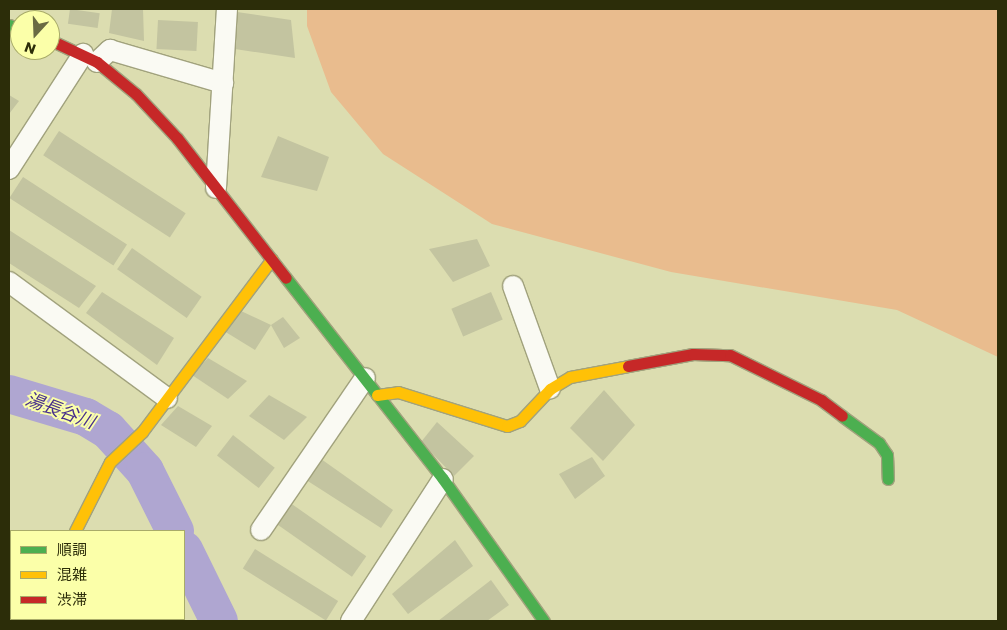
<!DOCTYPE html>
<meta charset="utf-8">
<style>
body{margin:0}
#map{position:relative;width:1007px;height:630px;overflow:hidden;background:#dcddb0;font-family:Poppins,"Noto Sans JP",sans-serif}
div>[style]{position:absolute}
.forest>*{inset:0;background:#e9bc8e}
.river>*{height:38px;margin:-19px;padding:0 19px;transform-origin:19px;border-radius:19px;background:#afa6d1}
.building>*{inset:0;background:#c3c4a0;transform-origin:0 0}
.roads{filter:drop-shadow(1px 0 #a1a27d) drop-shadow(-1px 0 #a1a27d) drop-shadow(0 1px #a1a27d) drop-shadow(0 -1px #a1a27d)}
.street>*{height:20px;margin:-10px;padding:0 10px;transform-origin:10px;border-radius:10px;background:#fafaf3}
.fast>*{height:11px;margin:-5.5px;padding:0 5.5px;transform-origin:5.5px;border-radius:5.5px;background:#4caf50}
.slow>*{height:11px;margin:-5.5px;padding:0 5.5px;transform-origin:5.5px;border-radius:5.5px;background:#ffc107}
.jam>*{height:11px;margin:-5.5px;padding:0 5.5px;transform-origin:5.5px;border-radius:5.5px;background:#c62828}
span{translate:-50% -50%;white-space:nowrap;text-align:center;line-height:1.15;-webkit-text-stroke:4px #fbffa9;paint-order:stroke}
.water-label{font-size:18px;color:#48308c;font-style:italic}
.frame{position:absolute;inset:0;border:10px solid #2c2d09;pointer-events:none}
.legend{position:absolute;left:10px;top:530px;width:175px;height:90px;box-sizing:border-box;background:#fbffa9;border:1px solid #a8ab69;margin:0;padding:6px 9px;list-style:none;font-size:15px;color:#2c2d09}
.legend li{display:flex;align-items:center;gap:10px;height:25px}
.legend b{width:25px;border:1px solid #a8ab69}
.north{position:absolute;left:10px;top:10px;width:50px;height:50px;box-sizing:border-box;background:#fbffa9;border:1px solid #a8ab69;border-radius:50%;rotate:200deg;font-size:14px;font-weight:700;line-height:20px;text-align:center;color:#2c2d09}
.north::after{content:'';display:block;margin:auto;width:18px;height:22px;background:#6a6b43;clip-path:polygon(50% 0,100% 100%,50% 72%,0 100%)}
</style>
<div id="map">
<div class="forest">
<div style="clip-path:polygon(307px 9px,998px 9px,998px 357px,897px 310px,671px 272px,492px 224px,383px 154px,331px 92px,307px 26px)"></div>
</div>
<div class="river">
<div style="left:9px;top:394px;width:80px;rotate:16.6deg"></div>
<div style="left:86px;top:417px;width:26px;rotate:31deg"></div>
<div style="left:108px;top:430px;width:55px;rotate:47.9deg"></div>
<div style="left:145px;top:471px;width:67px;rotate:63.4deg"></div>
<div style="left:184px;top:550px;width:79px;rotate:63.8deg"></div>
</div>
<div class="building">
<div style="left:70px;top:9px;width:30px;height:15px;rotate:8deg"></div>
<div style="clip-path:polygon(112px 9px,143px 9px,144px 41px,109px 33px)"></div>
<div style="clip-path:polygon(237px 12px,291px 20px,295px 58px,235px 49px)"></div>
<div style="left:158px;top:20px;width:40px;height:29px;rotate:3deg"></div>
<div style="clip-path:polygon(9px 95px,19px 101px,9px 114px)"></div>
<div style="left:59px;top:131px;width:151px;height:29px;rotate:33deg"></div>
<div style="clip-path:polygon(278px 136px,329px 157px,317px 191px,261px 177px)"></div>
<div style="left:23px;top:177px;width:124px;height:25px;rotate:33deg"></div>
<div style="clip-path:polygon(9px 230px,96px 286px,79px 308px,9px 263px)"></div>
<div style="clip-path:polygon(477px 239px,490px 266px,453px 282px,429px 249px)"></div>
<div style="left:132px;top:248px;width:85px;height:26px;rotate:35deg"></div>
<div style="clip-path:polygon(102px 292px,174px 338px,157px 365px,86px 313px)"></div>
<div style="left:491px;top:292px;width:30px;height:43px;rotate:67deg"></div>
<div style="clip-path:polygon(241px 311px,271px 325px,255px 350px,224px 331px)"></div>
<div style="clip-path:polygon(283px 317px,300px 338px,284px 348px,271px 325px)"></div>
<div style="clip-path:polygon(208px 358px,247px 381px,228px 399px,192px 375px)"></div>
<div style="clip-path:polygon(604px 390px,635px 425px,603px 461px,570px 428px)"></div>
<div style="clip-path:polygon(269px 395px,307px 417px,284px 440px,249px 416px)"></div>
<div style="clip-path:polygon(178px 406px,212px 426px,196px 447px,161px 425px)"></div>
<div style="clip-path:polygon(437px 422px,474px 456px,454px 476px,421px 442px)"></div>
<div style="left:233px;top:435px;width:53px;height:26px;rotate:38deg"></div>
<div style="clip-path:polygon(314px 454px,393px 510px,381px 528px,300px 476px)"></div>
<div style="clip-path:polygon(592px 457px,605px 476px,575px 499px,559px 474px)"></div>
<div style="left:286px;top:500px;width:98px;height:25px;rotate:35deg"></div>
<div style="clip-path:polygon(455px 540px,473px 566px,408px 614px,392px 594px)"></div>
<div style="left:255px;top:549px;width:98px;height:23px;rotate:32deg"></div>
<div style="clip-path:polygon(491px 580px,509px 605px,487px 621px,438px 621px)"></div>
</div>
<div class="roads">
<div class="street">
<div style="left:97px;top:62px;width:18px;rotate:-43deg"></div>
<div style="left:110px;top:50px;width:118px;rotate:16.3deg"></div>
<div style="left:9px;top:169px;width:137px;rotate:-57.2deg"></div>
<div style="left:216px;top:188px;width:179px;rotate:-86.5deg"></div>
<div style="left:9px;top:282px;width:196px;rotate:36.3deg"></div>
<div style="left:513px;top:286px;width:109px;rotate:70.2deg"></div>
<div style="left:261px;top:530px;width:184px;rotate:-55.6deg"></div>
<div style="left:351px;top:621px;width:169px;rotate:-57.1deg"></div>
</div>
<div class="fast">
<div style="left:9px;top:25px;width:12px;rotate:20deg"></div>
<div style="left:286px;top:278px;width:255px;rotate:52deg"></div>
<div style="left:443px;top:479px;width:174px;rotate:54.6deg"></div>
<div style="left:842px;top:416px;width:46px;rotate:36.1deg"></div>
<div style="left:879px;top:443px;width:14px;rotate:56deg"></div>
<div style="left:887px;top:455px;width:24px;rotate:88deg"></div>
</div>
<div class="slow">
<div style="left:377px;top:395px;width:21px;rotate:-8deg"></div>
<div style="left:398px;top:392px;width:114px;rotate:17.3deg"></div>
<div style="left:507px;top:426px;width:14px;rotate:-21deg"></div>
<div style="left:520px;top:421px;width:44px;rotate:-46.8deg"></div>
<div style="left:550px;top:389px;width:23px;rotate:-31deg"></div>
<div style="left:570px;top:377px;width:59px;rotate:-10.7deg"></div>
<div style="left:75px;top:531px;width:77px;rotate:-63.1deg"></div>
<div style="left:110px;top:462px;width:44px;rotate:-43.2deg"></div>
<div style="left:142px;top:432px;width:216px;rotate:-53.1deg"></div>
</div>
<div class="jam">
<div style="left:50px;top:40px;width:52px;rotate:25.1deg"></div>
<div style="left:97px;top:62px;width:50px;rotate:39.4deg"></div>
<div style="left:136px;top:94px;width:60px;rotate:47deg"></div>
<div style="left:177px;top:138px;width:177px;rotate:52.1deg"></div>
<div style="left:628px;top:366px;width:66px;rotate:-10.5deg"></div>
<div style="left:693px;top:354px;width:37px;rotate:2deg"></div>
<div style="left:730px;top:355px;width:102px;rotate:26.3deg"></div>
<div style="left:821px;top:400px;width:26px;rotate:37deg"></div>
<div style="left:9px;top:617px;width:4px;rotate:-56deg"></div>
</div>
</div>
<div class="water-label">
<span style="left:60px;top:411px;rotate:20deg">湯長谷川</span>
</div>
<div class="frame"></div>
<ul class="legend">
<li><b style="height:6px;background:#4caf50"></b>順調</li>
<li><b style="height:6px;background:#ffc107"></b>混雑</li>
<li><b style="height:6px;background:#c62828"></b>渋滞</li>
</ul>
<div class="north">N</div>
</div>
